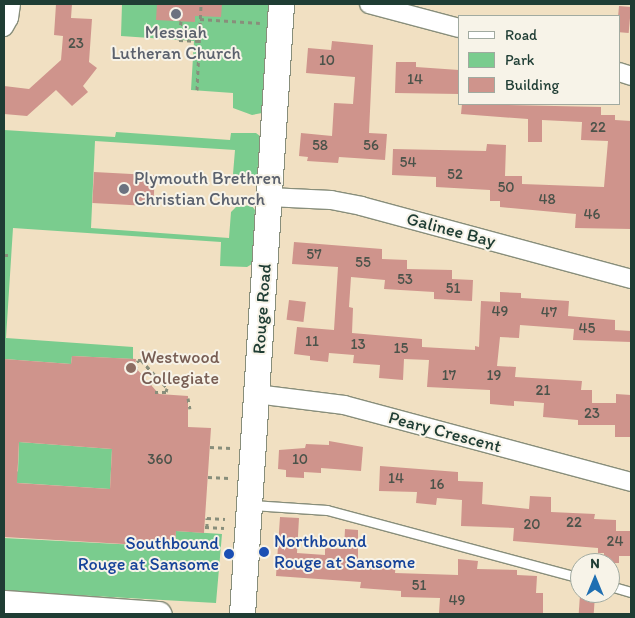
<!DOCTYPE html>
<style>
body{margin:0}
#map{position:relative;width:635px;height:618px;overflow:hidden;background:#f1e0c2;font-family:Itim,sans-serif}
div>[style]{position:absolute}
.green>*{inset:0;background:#7acc8e}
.building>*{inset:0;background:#cf948c;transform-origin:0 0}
.path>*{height:3px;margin-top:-1.5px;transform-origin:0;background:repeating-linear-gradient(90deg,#888e7b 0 4px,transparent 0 8px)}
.roads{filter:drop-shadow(1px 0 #888e7b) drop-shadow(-1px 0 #888e7b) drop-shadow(0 1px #888e7b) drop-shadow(0 -1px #888e7b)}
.lane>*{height:9px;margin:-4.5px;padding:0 4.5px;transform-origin:4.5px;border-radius:4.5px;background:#fff}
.street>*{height:18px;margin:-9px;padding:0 9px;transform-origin:9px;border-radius:9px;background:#fff}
.secondary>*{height:25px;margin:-12.5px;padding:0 12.5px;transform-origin:12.5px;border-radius:12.5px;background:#fff}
.dots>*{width:14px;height:14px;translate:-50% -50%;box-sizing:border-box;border:2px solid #f7f3e8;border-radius:50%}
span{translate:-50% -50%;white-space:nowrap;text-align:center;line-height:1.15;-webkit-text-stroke:4px #f7f3e8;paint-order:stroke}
.number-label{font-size:15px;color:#4b534a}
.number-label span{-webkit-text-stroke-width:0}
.worship-label{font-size:18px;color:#5b616d}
.left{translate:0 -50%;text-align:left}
.street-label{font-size:18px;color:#1f3d34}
.education-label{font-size:18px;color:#785e54}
.transit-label{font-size:18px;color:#164399}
.right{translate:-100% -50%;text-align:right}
.frame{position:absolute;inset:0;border:5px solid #1f3d34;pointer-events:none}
.legend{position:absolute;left:458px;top:15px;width:162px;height:90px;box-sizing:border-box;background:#f7f3e8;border:1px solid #a1aaa0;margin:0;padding:6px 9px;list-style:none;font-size:15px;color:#1f3d34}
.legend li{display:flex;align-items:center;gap:10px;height:25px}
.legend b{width:25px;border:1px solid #a1aaa0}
.north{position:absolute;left:570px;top:553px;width:50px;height:50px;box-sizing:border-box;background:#f7f3e8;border:1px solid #a1aaa0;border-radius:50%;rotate:0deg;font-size:14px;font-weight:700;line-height:20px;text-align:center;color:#1f3d34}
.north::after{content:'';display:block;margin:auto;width:18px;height:22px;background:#1f6fb2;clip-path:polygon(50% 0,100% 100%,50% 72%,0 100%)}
</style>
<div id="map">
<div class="green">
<div style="clip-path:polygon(122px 4px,270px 4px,262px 113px,252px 115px,233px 108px,233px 93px,191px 90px,194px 41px,121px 36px)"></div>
<div style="clip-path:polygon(4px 130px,115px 137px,116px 132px,230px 140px,231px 133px,256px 133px,260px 136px,257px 178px,246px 184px,237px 180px,233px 174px,235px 150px,95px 141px,91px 228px,229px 238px,231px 212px,236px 207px,251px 205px,255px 210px,252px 264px,247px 267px,220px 266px,221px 242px,13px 228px,6px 338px,133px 347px,133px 359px,72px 356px,71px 364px,4px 359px)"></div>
<div style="clip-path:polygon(19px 442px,112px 449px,110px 489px,4px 482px,18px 471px)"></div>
<div style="clip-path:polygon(176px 531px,222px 534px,216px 603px,4px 591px,4px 538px,175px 547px)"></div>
</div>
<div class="building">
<div style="clip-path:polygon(56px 4px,72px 4px,71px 18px,92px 19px,89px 62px,97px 68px,83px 86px,88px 92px,72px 106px,56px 90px,27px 116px,4px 114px,4px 86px,29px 89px,61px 60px,63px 36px,54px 35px)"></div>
<div style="clip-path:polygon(157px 4px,222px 4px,221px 17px,195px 16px,195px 22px,156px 20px)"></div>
<div style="left:619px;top:6px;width:12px;height:26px;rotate:5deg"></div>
<div style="clip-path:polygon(332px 41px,373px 45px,369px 133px,387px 134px,385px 160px,339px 157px,338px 163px,307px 161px,308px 157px,299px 156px,301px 133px,332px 136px,334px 103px,353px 104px,355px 77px,306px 73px,308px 48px,331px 50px)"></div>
<div style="clip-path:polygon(396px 62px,416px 62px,416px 67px,459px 70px,459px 94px,395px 93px)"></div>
<div style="clip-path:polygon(462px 104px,601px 107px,601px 115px,615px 115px,615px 120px,631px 121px,631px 229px,575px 228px,576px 214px,500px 207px,500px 201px,490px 201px,490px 190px,436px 187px,436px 177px,392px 175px,393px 149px,486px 151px,487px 144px,506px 145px,505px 176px,522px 176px,522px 184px,604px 187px,608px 141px,581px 140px,582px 122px,542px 120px,542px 142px,528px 142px,528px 119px,461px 114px)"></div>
<div style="left:94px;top:172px;width:61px;height:31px;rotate:3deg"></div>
<div style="clip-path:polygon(294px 242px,382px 249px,382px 259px,407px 260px,407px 269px,452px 270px,452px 279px,473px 280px,472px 301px,434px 299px,434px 292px,384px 289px,385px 280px,351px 277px,349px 307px,353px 308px,352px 333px,422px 339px,422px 347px,475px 350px,475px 346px,479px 347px,481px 301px,500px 302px,500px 292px,521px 293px,521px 298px,569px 301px,568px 316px,615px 320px,615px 330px,631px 331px,631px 342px,573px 340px,574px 329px,520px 325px,519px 338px,500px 337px,497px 366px,516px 367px,515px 377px,582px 381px,581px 390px,592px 390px,592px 403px,616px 403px,616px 394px,631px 395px,631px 437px,615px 437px,615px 425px,578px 425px,578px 420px,543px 417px,544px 403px,514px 401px,514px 406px,490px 404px,490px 390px,427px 387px,429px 360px,404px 359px,403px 380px,379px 378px,380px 365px,353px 363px,354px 355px,329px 353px,328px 362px,310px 360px,310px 356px,294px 354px,297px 327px,334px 330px,338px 267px,292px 264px)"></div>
<div style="left:289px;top:300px;width:17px;height:20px;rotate:7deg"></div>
<div style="clip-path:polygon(evenodd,72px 356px,136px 359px,135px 367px,159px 394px,188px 396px,188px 427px,211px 428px,204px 533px,176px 531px,175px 547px,4px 537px,4px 359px,71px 364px,72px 356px,19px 442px,112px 449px,110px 489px,17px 483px,19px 442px)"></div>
<div style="clip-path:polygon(329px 441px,363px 447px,361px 471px,321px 468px,321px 473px,304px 472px,304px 478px,286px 477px,286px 470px,278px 469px,279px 450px,305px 448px,306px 444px,329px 445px)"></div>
<div style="clip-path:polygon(380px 466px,458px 472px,458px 481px,483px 482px,482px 504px,529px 509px,530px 496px,551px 497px,551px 512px,595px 514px,594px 519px,616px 520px,616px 531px,631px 531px,631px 556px,619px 556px,619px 563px,604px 563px,604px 553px,598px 553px,598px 548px,513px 541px,514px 528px,461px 526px,462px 500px,437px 498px,436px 505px,416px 503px,417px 492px,379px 491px)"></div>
<div style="clip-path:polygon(280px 517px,299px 518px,297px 553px,325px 555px,325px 548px,344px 549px,345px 529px,358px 530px,358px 560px,396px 562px,395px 573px,458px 575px,458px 559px,478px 561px,477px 569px,517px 570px,517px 575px,537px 576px,536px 593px,543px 593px,543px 614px,439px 613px,440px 598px,401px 597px,401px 591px,360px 588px,361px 582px,276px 576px)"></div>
<div style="left:580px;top:595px;width:15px;height:19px;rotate:4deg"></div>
</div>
<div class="path">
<div style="left:200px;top:19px;width:60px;rotate:3.8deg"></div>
<div style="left:181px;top:21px;width:19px;rotate:96deg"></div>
<div style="left:179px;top:40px;width:20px;rotate:3deg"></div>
<div style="left:197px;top:90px;width:84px;rotate:-87.3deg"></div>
<div style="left:4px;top:255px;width:7px"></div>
<div style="left:136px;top:370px;width:10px;rotate:-79deg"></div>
<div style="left:138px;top:360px;width:3px"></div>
<div style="left:141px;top:360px;width:38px;rotate:47deg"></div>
<div style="left:167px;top:388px;width:4px;rotate:104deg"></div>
<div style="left:166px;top:392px;width:11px;rotate:180deg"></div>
<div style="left:142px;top:375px;width:9px;rotate:-49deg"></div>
<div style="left:150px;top:384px;width:9px;rotate:-49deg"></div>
<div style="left:188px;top:398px;width:11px;rotate:80deg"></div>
<div style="left:210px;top:447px;width:21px;rotate:3deg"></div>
<div style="left:208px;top:477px;width:21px;rotate:3deg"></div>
<div style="left:205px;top:527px;width:19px;rotate:3deg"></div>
<div style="left:207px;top:527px;width:9px;rotate:-90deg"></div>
<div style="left:207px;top:518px;width:18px;rotate:3deg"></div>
</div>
<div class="roads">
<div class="lane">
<div style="left:252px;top:505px;width:75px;rotate:3.8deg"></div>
<div style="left:327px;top:510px;width:262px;rotate:15deg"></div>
<div style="left:610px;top:586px;width:22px;rotate:16deg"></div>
</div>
<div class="street">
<div style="left:369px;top:4px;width:93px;rotate:14.9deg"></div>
<div style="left:4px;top:27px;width:10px;rotate:-61deg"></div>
<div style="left:9px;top:18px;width:14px;rotate:-82deg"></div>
<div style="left:619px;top:72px;width:13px;rotate:18deg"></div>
<div style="left:269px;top:197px;width:62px;rotate:2.8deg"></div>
<div style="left:331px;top:200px;width:31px;rotate:11deg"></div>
<div style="left:361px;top:206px;width:280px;rotate:15.1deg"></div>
<div style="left:256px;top:394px;width:89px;rotate:7.1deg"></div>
<div style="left:344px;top:405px;width:297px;rotate:15deg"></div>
</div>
<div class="secondary">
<div style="left:4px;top:603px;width:155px;rotate:4.1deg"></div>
<div style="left:242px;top:614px;width:611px;rotate:-86.34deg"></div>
</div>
</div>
<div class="dots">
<div style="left:176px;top:14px;background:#6b7280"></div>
<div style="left:124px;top:189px;background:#6b7280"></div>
<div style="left:131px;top:368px;background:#8d6e63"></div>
<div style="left:264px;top:552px;background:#1a4fb4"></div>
<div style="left:229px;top:554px;background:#1a4fb4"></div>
</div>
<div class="number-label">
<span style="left:76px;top:44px">23</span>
<span style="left:327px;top:61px">10</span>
<span style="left:415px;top:80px">14</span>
<span style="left:598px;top:128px">22</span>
<span style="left:320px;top:146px">58</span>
<span style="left:371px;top:146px">56</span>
<span style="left:408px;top:163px">54</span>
<span style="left:455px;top:175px">52</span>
<span style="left:506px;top:188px">50</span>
<span style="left:547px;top:200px">48</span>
<span style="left:592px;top:215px">46</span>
<span style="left:314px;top:255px">57</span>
<span style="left:363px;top:263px">55</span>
<span style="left:405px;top:280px">53</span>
<span style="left:453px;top:289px">51</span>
<span style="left:500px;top:312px">49</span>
<span style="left:549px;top:313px">47</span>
<span style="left:587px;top:329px">45</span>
<span style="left:312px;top:342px">11</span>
<span style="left:358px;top:345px">13</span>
<span style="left:401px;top:349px">15</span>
<span style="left:449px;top:376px">17</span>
<span style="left:494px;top:376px">19</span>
<span style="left:543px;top:391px">21</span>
<span style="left:592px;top:414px">23</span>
<span style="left:160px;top:460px">360</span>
<span style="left:300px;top:460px">10</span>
<span style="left:396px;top:479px">14</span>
<span style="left:437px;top:485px">16</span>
<span style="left:574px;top:523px">22</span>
<span style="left:532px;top:525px">20</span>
<span style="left:615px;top:542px">24</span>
<span style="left:419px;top:586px">51</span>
<span style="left:457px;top:601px">49</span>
</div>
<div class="worship-label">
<span style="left:176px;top:43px">Messiah<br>Lutheran Church</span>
<span class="left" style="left:134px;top:189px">Plymouth Brethren<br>Christian Church</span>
</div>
<div class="street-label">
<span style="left:451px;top:230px;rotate:15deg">Galinee Bay</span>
<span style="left:262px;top:309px;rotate:-86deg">Rouge Road</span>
<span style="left:445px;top:432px;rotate:15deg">Peary Crescent</span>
</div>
<div class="education-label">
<span class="left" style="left:141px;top:368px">Westwood<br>Collegiate</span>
</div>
<div class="transit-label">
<span class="left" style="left:274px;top:552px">Northbound<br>Rouge at Sansome</span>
<span class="right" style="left:219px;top:554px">Southbound<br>Rouge at Sansome</span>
</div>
<div class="frame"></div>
<ul class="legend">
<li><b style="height:6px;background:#fff"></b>Road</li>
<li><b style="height:14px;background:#7acc8e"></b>Park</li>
<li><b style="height:14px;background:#cf948c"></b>Building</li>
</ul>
<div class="north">N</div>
</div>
